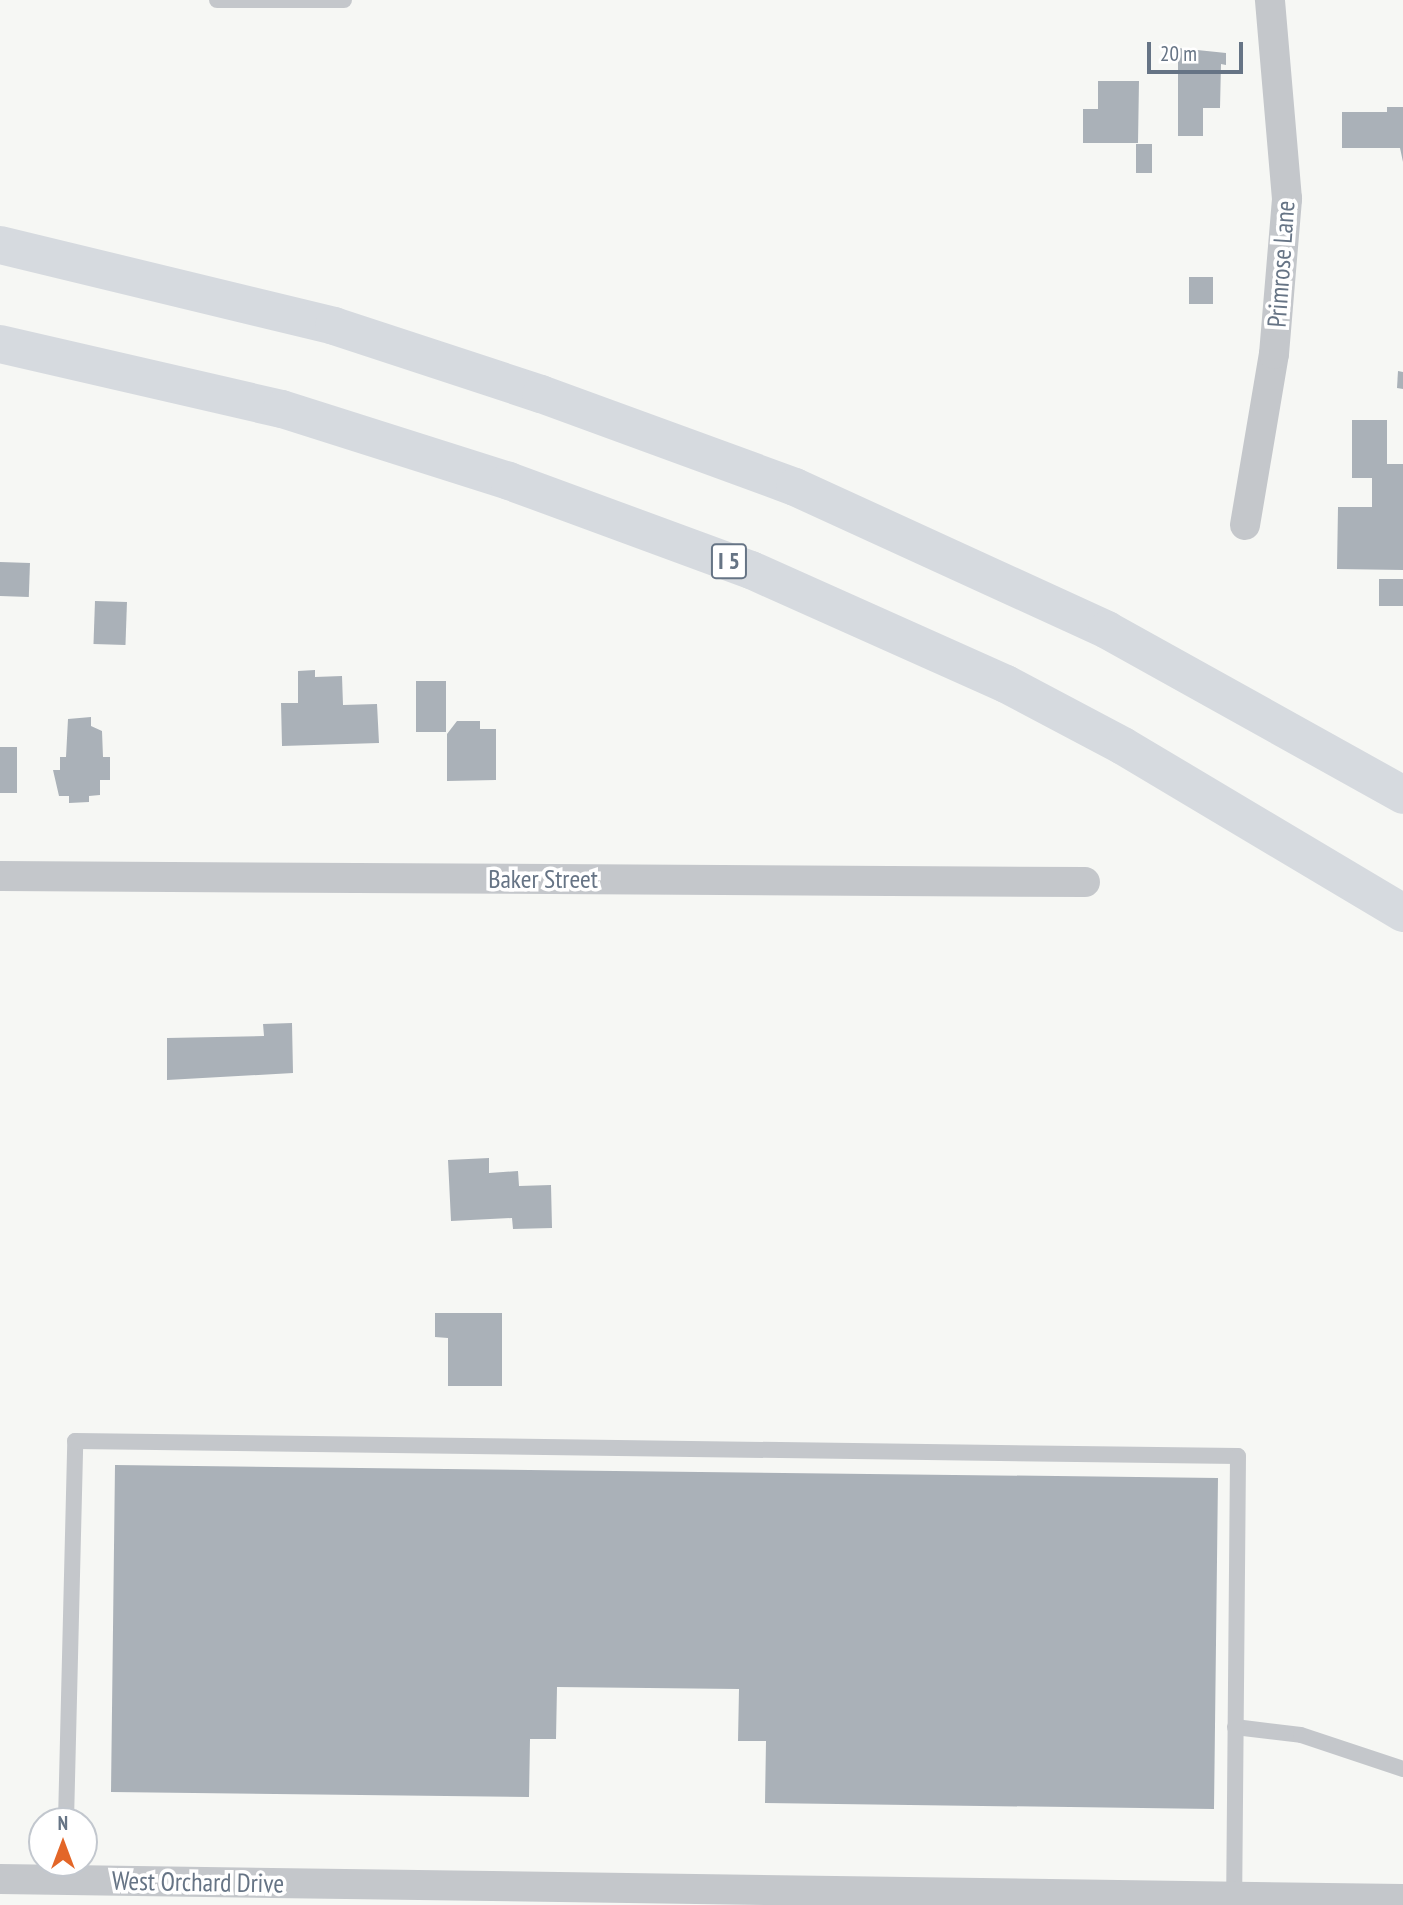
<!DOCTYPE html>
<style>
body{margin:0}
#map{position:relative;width:1403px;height:1905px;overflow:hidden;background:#f6f7f4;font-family:"PT Sans Narrow",sans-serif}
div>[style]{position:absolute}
.building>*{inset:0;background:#aab1b8;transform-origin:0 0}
.lane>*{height:16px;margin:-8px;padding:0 8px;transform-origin:8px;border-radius:8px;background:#c4c7cb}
.street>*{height:30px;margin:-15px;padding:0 15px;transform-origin:15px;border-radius:15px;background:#c4c7cb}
.highway>*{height:38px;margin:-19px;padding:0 19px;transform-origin:19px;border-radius:19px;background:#d6dadf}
span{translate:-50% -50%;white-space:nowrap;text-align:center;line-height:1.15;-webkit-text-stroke:7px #fff;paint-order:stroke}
.shield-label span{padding:2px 5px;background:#fff;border:2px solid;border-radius:5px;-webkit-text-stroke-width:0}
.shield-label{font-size:24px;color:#667485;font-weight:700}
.street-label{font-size:26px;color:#667485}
.north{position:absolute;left:28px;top:1807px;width:70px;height:70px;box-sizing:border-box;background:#fff;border:2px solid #c2c7ce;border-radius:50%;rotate:0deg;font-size:19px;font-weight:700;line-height:28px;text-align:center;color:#667485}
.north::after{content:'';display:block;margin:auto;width:24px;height:32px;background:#e36628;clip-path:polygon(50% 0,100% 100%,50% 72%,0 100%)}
.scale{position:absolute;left:1147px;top:42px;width:96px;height:32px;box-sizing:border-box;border:4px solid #667485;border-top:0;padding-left:9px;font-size:21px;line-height:24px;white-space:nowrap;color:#667485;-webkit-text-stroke:5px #fff;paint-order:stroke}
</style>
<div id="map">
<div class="building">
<div style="clip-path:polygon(1178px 48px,1226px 53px,1226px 65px,1221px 64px,1220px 108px,1203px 108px,1203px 136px,1178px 136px)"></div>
<div style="clip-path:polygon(1098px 81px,1139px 81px,1138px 143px,1083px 143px,1083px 109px,1098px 109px)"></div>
<div style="clip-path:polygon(1387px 107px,1403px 107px,1403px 162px,1400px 148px,1342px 148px,1342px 112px,1387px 112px)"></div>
<div style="left:1136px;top:144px;width:16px;height:29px"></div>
<div style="left:1189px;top:277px;width:24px;height:27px"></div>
<div style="clip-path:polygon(1398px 371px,1403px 372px,1403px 389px,1397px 388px)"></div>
<div style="clip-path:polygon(1352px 420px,1387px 420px,1387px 464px,1403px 464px,1403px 570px,1337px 569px,1338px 507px,1372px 507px,1372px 478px,1352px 478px)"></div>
<div style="left:0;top:562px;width:30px;height:34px;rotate:2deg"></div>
<div style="left:1379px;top:579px;width:24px;height:27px"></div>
<div style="left:95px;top:601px;width:32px;height:43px;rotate:2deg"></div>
<div style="clip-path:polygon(315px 670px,315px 677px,342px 676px,343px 705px,377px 704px,379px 743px,282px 746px,281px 703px,298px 703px,298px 671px)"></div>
<div style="left:416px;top:681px;width:30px;height:51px"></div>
<div style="clip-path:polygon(91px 717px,91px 726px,102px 731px,103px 757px,110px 757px,110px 780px,100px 780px,100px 795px,89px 796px,89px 802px,69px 803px,69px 796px,59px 796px,53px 770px,60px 770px,60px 757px,66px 757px,68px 719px)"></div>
<div style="clip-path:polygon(457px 721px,480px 721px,480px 729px,496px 729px,496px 780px,447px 781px,447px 734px)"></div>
<div style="left:0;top:747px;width:17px;height:46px"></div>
<div style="clip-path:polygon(292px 1023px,293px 1073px,167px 1080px,167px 1038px,264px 1036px,263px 1024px)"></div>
<div style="clip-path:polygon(489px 1158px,489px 1173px,518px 1171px,519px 1186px,551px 1185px,552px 1228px,513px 1229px,512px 1218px,451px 1221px,448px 1160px)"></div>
<div style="clip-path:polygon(435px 1313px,502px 1313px,502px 1386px,448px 1386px,448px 1338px,435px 1337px)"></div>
<div style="clip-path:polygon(115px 1465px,1218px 1478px,1214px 1809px,765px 1803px,766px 1741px,738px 1741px,739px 1689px,557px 1687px,556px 1739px,530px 1739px,529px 1797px,111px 1792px)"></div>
</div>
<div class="lane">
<div style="left:217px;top:0;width:127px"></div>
<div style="left:1235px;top:1727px;width:66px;rotate:6.9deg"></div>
<div style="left:1301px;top:1735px;width:108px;rotate:18.4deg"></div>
<div style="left:66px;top:1821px;width:380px;rotate:-88.6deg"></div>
<div style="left:75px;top:1441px;width:1163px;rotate:0.74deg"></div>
<div style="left:1238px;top:1456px;width:440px;rotate:90.5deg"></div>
</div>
<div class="street">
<div style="left:1245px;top:525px;width:173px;rotate:-80.4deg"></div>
<div style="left:1274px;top:354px;width:156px;rotate:-85.2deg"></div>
<div style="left:1287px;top:199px;width:200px;rotate:-94.9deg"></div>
<div style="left:0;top:876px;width:1085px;rotate:0.32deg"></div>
<div style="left:0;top:1879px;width:1403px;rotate:0.82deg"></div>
</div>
<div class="highway">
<div style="left:0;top:245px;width:344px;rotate:13.6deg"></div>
<div style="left:334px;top:326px;width:218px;rotate:18.2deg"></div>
<div style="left:541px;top:394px;width:270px;rotate:20.1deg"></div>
<div style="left:795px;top:487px;width:343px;rotate:24.6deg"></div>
<div style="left:1107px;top:630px;width:339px;rotate:29.1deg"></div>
<div style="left:0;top:344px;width:289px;rotate:13deg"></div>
<div style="left:282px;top:409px;width:238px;rotate:17.6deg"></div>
<div style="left:509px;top:481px;width:258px;rotate:20.2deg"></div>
<div style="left:751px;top:570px;width:279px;rotate:24.1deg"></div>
<div style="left:1006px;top:684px;width:132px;rotate:27.9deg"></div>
<div style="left:1123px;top:746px;width:326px;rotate:30.8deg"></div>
</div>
<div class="shield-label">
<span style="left:729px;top:561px">I 5</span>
</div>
<div class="street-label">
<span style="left:1281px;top:264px;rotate:-86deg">Primrose Lane</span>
<span style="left:543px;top:879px">Baker Street</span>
<span style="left:198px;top:1882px;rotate:1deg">West Orchard Drive</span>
</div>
<div class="north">N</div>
<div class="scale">20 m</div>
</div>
